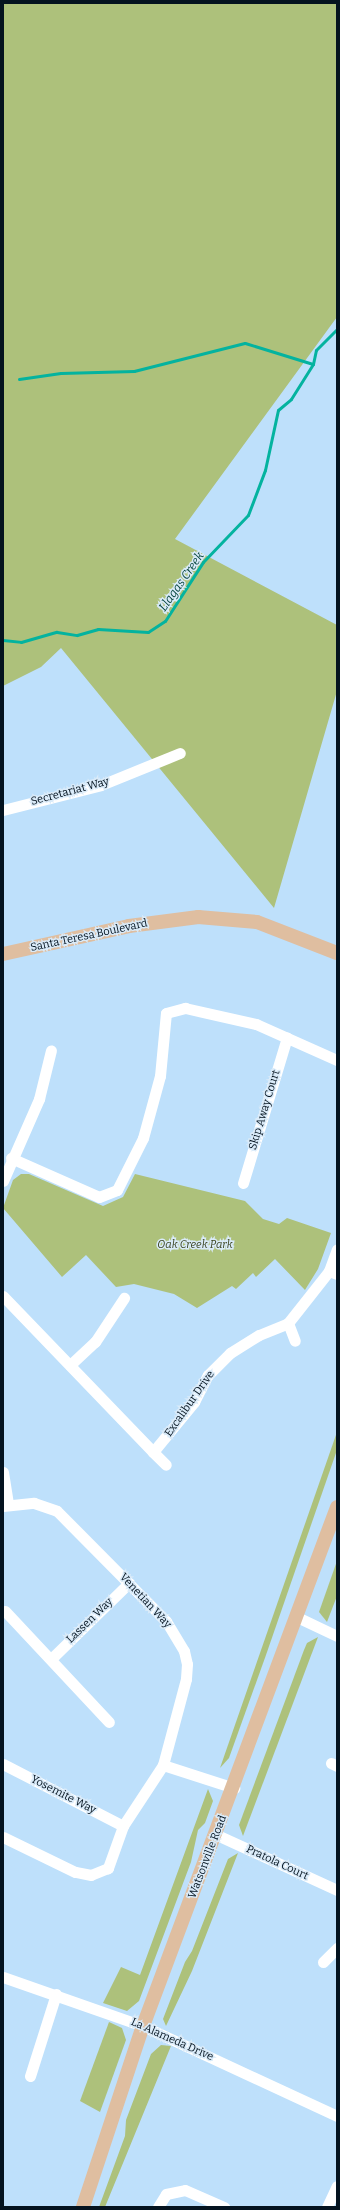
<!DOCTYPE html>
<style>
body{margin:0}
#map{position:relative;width:340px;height:2210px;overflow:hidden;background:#bee0fb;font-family:Bitter,serif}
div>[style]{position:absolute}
.green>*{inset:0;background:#adc17b}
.stream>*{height:3px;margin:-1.5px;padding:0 1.5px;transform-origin:1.5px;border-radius:1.5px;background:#04b39f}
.minor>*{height:11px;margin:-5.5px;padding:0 5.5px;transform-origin:5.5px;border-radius:5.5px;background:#fff}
.major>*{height:14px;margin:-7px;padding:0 7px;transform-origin:7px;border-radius:7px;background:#dfbea0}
span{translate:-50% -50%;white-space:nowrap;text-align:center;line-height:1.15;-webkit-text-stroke:3px #daebf9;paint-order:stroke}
.street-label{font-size:11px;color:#04131f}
.park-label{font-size:11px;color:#39431d;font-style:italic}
.water-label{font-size:12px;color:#08473f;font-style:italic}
.frame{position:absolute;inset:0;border:4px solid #04131f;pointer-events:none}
</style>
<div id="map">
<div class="green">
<div style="clip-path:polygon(3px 3px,337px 3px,337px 317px,175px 539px,337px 625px,337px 691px,274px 908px,61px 648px,41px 667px,3px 686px)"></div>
<div style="clip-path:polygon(21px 1174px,29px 1174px,103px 1206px,123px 1197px,135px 1174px,245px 1201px,263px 1219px,279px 1224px,287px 1218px,331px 1233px,318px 1269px,305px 1290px,275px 1259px,256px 1277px,253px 1273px,236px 1289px,232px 1286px,197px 1308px,174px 1294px,134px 1284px,116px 1287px,86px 1255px,62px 1277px,3px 1208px,13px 1180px)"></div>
<div style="clip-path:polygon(337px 1432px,337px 1450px,266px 1655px,229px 1758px,220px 1768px)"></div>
<div style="clip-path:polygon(337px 1561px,337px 1596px,327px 1622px,319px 1612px)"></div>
<div style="clip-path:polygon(318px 1637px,243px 1836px,239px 1825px,304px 1650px,307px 1643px)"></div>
<div style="clip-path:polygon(208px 1789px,213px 1801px,205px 1823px,198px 1830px,191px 1862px,139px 2001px,127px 2011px,103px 2003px,121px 1967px,140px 1975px)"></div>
<div style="clip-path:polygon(238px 1853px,192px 1971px,166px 2026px,163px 2019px,185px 1962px,192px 1951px,228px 1859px)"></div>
<div style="clip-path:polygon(109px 2022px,122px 2028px,126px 2040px,100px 2112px,80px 2101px)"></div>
<div style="clip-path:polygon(161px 2045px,171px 2046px,105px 2207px,99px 2207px,125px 2136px,126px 2120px,151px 2054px)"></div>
</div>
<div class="stream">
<div style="left:19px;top:379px;width:42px;rotate:-8.1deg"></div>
<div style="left:61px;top:373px;width:73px;rotate:-1.6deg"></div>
<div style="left:134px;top:371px;width:114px;rotate:-14.2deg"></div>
<div style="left:245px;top:343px;width:71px;rotate:17.2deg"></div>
<div style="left:3px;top:640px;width:18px;rotate:6deg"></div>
<div style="left:21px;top:642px;width:37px;rotate:-16deg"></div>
<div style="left:57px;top:632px;width:20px;rotate:9deg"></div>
<div style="left:77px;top:635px;width:22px;rotate:-16deg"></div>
<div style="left:98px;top:629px;width:50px;rotate:3.4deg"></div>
<div style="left:148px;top:632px;width:20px;rotate:-33deg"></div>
<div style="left:165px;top:621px;width:70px;rotate:-57.2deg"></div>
<div style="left:203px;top:562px;width:65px;rotate:-46.2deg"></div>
<div style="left:248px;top:515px;width:48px;rotate:-69.3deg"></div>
<div style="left:265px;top:470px;width:61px;rotate:-77.8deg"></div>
<div style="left:278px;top:410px;width:17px;rotate:-40deg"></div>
<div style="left:291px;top:399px;width:41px;rotate:-57.8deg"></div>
<div style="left:313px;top:364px;width:14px;rotate:-78deg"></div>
<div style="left:316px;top:350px;width:30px;rotate:-45deg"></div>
</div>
<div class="minor">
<div style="left:3px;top:810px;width:101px;rotate:-14.3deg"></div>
<div style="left:101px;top:785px;width:85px;rotate:-22.1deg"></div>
<div style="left:11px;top:1158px;width:96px;rotate:23.9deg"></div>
<div style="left:99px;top:1197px;width:19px;rotate:-21deg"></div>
<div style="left:117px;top:1190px;width:58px;rotate:-63.4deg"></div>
<div style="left:143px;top:1138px;width:64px;rotate:-74.7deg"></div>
<div style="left:160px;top:1076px;width:63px;rotate:-84.6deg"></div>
<div style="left:166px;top:1013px;width:20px;rotate:-15deg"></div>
<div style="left:185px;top:1008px;width:73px;rotate:12.7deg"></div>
<div style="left:256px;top:1024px;width:89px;rotate:24deg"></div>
<div style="left:3px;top:1181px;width:90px;rotate:-66.3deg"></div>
<div style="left:39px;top:1099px;width:50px;rotate:-76.2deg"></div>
<div style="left:243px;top:1183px;width:152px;rotate:-73.2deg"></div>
<div style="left:329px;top:1271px;width:23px;rotate:-70deg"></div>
<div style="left:3px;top:1296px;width:216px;rotate:46.1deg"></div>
<div style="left:153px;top:1452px;width:65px;rotate:-50.6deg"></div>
<div style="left:194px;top:1402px;width:30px;rotate:-63deg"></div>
<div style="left:208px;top:1375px;width:31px;rotate:-45deg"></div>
<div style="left:230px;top:1353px;width:34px;rotate:-32deg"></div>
<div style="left:259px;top:1335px;width:31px;rotate:-22deg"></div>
<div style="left:288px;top:1323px;width:66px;rotate:-51.7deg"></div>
<div style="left:329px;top:1271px;width:9px;rotate:21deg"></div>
<div style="left:288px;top:1323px;width:19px;rotate:69deg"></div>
<div style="left:70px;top:1365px;width:34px;rotate:-43deg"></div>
<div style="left:95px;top:1342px;width:53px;rotate:-56.6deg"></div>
<div style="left:153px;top:1452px;width:18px;rotate:45deg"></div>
<div style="left:3px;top:1472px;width:32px;rotate:81deg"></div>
<div style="left:3px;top:1506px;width:31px;rotate:-6deg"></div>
<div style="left:34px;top:1503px;width:24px;rotate:19deg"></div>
<div style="left:57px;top:1511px;width:155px;rotate:45.3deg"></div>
<div style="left:166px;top:1621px;width:35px;rotate:59deg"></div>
<div style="left:184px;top:1651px;width:13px;rotate:77deg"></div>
<div style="left:187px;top:1664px;width:15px;rotate:94deg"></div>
<div style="left:186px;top:1679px;width:89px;rotate:105deg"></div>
<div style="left:163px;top:1765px;width:73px;rotate:123.3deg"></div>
<div style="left:123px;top:1826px;width:45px;rotate:109.7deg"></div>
<div style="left:108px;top:1868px;width:18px;rotate:158deg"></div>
<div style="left:91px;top:1875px;width:16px;rotate:-169deg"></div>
<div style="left:75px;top:1872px;width:80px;rotate:-154.1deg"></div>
<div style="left:5px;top:1611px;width:152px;rotate:46.9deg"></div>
<div style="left:297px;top:1617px;width:44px;rotate:25.4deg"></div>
<div style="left:51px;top:1659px;width:109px;rotate:-44.3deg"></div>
<div style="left:331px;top:1763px;width:7px;rotate:27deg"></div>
<div style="left:3px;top:1764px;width:135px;rotate:27.3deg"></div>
<div style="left:163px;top:1765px;width:75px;rotate:17.9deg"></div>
<div style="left:217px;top:1835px;width:132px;rotate:24.6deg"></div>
<div style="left:323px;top:1962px;width:20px;rotate:-45deg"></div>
<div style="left:3px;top:1977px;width:148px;rotate:19.3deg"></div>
<div style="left:143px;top:2026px;width:214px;rotate:24.9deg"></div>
<div style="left:30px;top:2076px;width:86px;rotate:-72.4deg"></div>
<div style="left:158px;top:2207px;width:15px;rotate:-58deg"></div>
<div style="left:166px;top:2194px;width:19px;rotate:-12deg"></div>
<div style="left:185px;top:2190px;width:43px;rotate:23.6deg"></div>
<div style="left:327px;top:2207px;width:23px;rotate:-65deg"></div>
</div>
<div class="major">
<div style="left:3px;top:954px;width:129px;rotate:-12.5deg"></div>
<div style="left:129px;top:926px;width:70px;rotate:-7.4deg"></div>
<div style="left:198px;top:917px;width:59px;rotate:4.8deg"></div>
<div style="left:257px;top:922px;width:86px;rotate:21.2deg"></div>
<div style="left:83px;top:2207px;width:191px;rotate:-71.7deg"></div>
<div style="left:143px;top:2026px;width:554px;rotate:-69.5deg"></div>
</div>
<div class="street-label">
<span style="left:70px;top:792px;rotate:-15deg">Secretariat Way</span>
<span style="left:89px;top:936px;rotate:-12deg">Santa Teresa Boulevard</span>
<span style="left:265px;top:1110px;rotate:-73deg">Skip Away Court</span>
<span style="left:190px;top:1404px;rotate:-55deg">Excalibur Drive</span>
<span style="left:145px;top:1601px;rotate:47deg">Venetian Way</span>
<span style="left:90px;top:1621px;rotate:-44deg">Lassen Way</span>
<span style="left:63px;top:1795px;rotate:27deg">Yosemite Way</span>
<span style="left:208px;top:1857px;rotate:-69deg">Watsonville Road</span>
<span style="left:277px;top:1863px;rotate:25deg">Pratola Court</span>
<span style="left:172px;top:2040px;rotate:24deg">La Alameda Drive</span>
</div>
<div class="park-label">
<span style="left:195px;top:1245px">Oak Creek Park</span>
</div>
<div class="water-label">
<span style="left:182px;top:582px;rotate:-55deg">Llagas Creek</span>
</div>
<div class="frame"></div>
</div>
